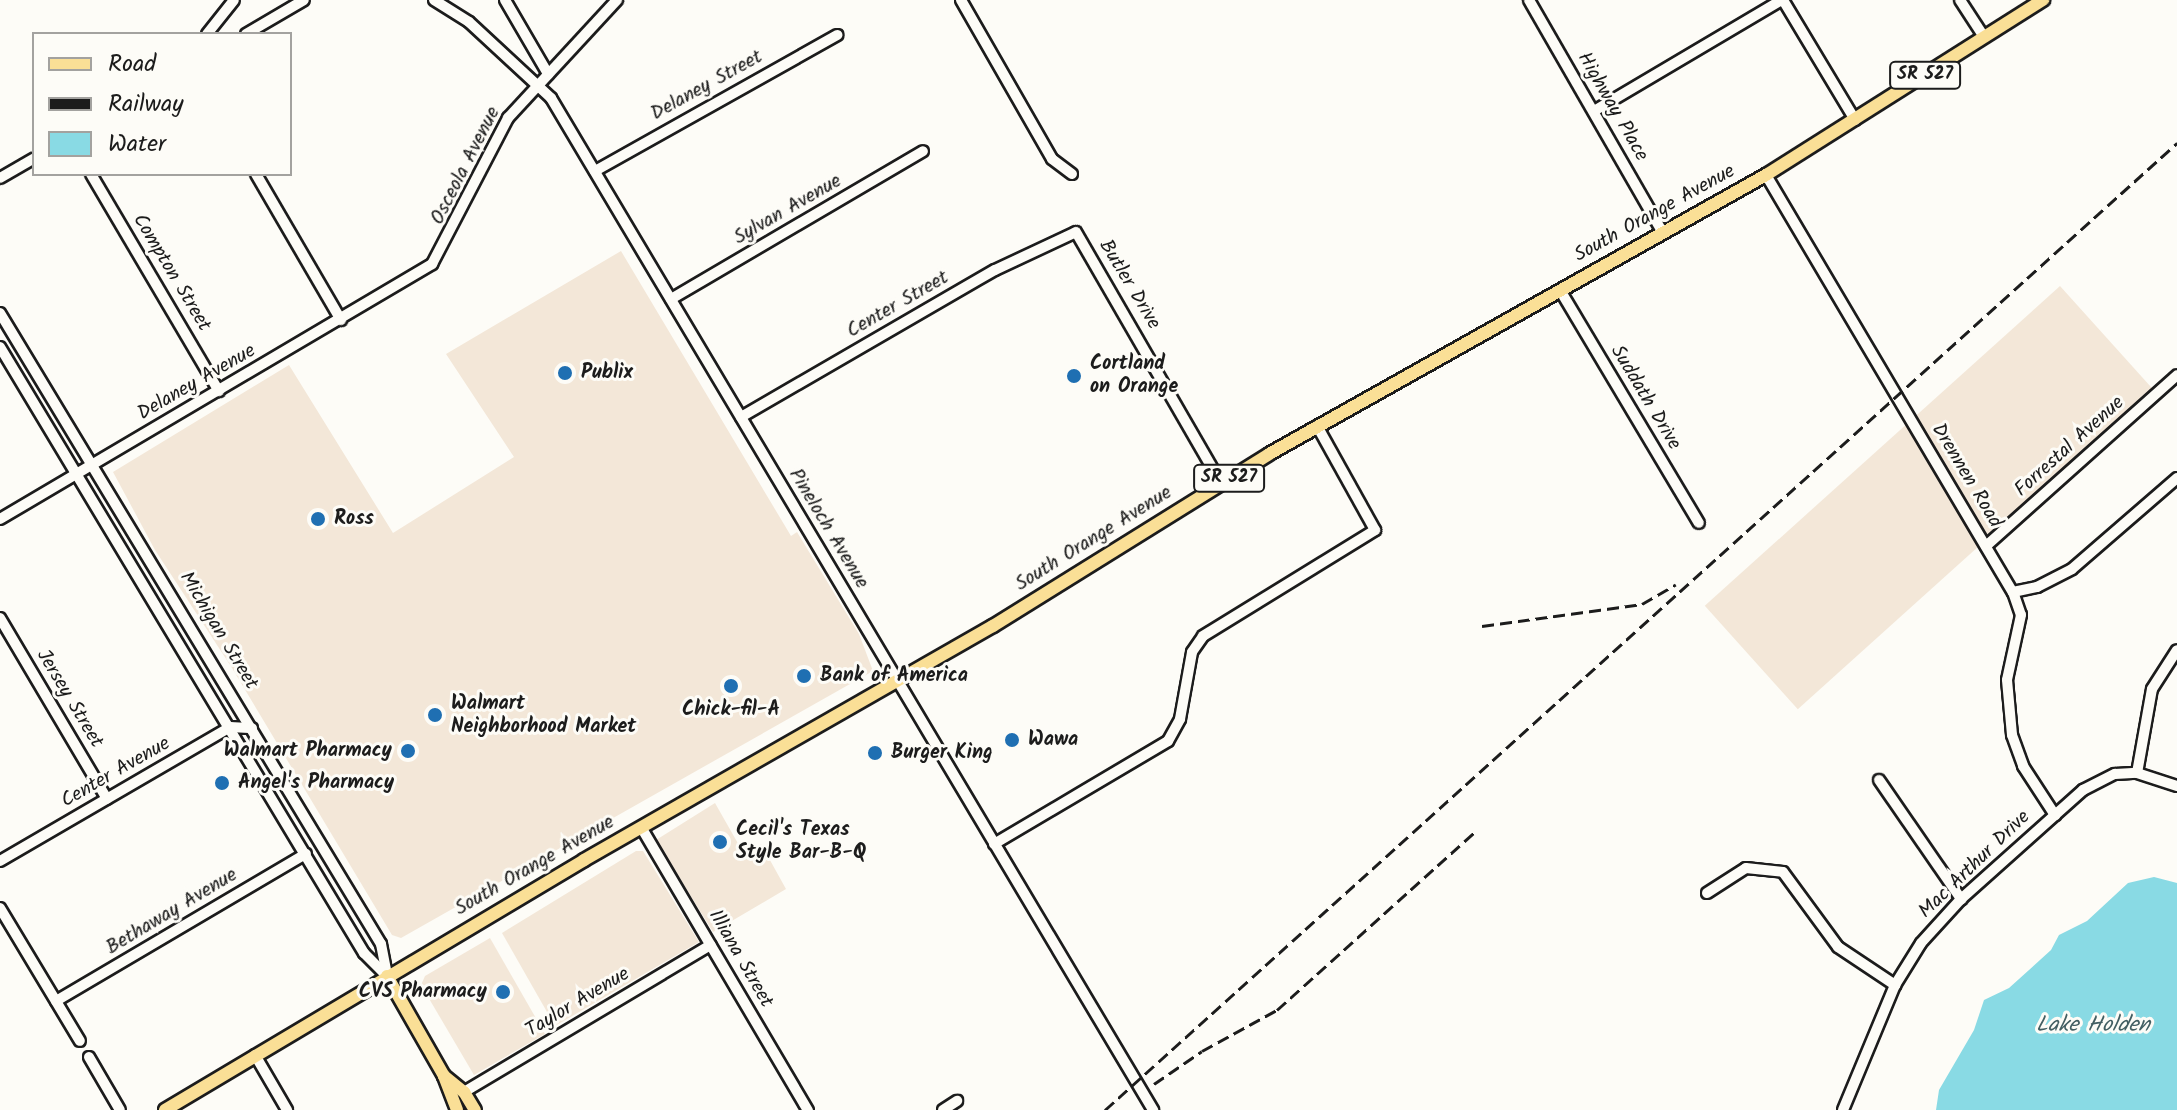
<!DOCTYPE html>
<style>
body{margin:0}
#map{position:relative;width:2177px;height:1110px;overflow:hidden;background:#fdfcf7;font-family:Kalam,sans-serif}
div>[style]{position:absolute}
.built>*{inset:0;background:#f3e7d8;transform-origin:0 0}
.water>*{inset:0;background:#89dae4}
.roads{filter:drop-shadow(2px 0 #1c1c1c) drop-shadow(-2px 0 #1c1c1c) drop-shadow(0 2px #1c1c1c) drop-shadow(0 -2px #1c1c1c)}
.minor>*{height:10px;margin:-5px;padding:0 5px;transform-origin:5px;border-radius:5px;background:#fdfcf7}
.major>*{height:12px;margin:-6px;padding:0 6px;transform-origin:6px;border-radius:6px;background:#fadf96}
.rail>*{height:3px;margin-top:-1.5px;transform-origin:0;background:repeating-linear-gradient(90deg,#1c1c1c 0 12px,transparent 0 18px)}
.dots>*{width:22px;height:22px;translate:-50% -50%;box-sizing:border-box;border:4px solid #fdfcf7;border-radius:50%}
span{translate:-50% -50%;white-space:nowrap;text-align:center;line-height:1.15;-webkit-text-stroke:6px #fdfcf7;paint-order:stroke}
.shield-label span{padding:2px 6px;background:#fdfcf7;border:2px solid;border-radius:6px;-webkit-text-stroke-width:0}
.shield-label{font-size:18px;color:#1c1c1c;font-weight:700}
.street-label{font-size:20px;color:#1c1c1c}
.poi-label{font-size:20px;color:#1c1c1c;font-weight:700}
.left{translate:0 -50%;text-align:left}
.right{translate:-100% -50%;text-align:right}
.water-label{font-size:22px;color:#425e62;font-style:italic}
.legend{position:absolute;left:32px;top:32px;width:260px;height:144px;box-sizing:border-box;background:#fdfcf7;border:2px solid #a3a29f;margin:0;padding:10px 14px;list-style:none;font-size:24px;color:#1c1c1c}
.legend li{display:flex;align-items:center;gap:16px;height:40px}
.legend b{width:40px;border:2px solid #a3a29f}
</style>
<div id="map">
<div class="built">
<div style="clip-path:polygon(621px 251px,791px 536px,797px 532px,859px 634px,873px 671px,401px 938px,392px 935px,232px 668px,155px 550px,113px 472px,289px 365px,393px 533px,514px 457px,446px 354px)"></div>
<div style="left:2060px;top:286px;width:139px;height:478px;rotate:48deg"></div>
<div style="clip-path:polygon(715px 803px,744px 854px,761px 844px,786px 889px,713px 932px,656px 840px)"></div>
<div style="clip-path:polygon(636px 851px,643px 851px,699px 942px,555px 1026px,502px 933px)"></div>
<div style="clip-path:polygon(490px 938px,545px 1034px,474px 1075px,421px 985px,425px 976px)"></div>
</div>
<div class="water">
<div style="clip-path:polygon(2154px 877px,2177px 883px,2177px 1110px,1936px 1110px,1939px 1090px,1974px 1030px,1984px 1000px,2009px 988px,2051px 950px,2059px 935px,2087px 921px,2128px 883px)"></div>
</div>
<div class="roads">
<div class="minor">
<div style="left:434px;top:0;width:41px;rotate:32.2deg"></div>
<div style="left:469px;top:22px;width:112px;rotate:42.8deg"></div>
<div style="left:551px;top:98px;width:1178px;rotate:59.25deg"></div>
<div style="left:505px;top:0;width:86px;rotate:59.8deg"></div>
<div style="left:961px;top:0;width:183px;rotate:60.2deg"></div>
<div style="left:1052px;top:159px;width:25px;rotate:37deg"></div>
<div style="left:1529px;top:0;width:269px;rotate:60.1deg"></div>
<div style="left:1783px;top:0;width:140px;rotate:59deg"></div>
<div style="left:1960px;top:0;width:44px;rotate:57deg"></div>
<div style="left:207px;top:34px;width:43px;rotate:-51.5deg"></div>
<div style="left:246px;top:34px;width:67px;rotate:-30.4deg"></div>
<div style="left:1594px;top:111px;width:218px;rotate:-30.6deg"></div>
<div style="left:595px;top:171px;width:278px;rotate:-29.3deg"></div>
<div style="left:91px;top:174px;width:252px;rotate:59.5deg"></div>
<div style="left:256px;top:174px;width:169px;rotate:59.8deg"></div>
<div style="left:1766px;top:175px;width:485px;rotate:59.4deg"></div>
<div style="left:2013px;top:592px;width:24px;rotate:71deg"></div>
<div style="left:2021px;top:615px;width:66px;rotate:102.2deg"></div>
<div style="left:2007px;top:680px;width:55px;rotate:84.8deg"></div>
<div style="left:2012px;top:735px;width:33px;rotate:70deg"></div>
<div style="left:2023px;top:766px;width:59px;rotate:56.9deg"></div>
<div style="left:0;top:178px;width:39px;rotate:-30deg"></div>
<div style="left:1560px;top:290px;width:271px;rotate:59.2deg"></div>
<div style="left:671px;top:299px;width:292px;rotate:-30.4deg"></div>
<div style="left:0;top:313px;width:737px;rotate:58.88deg"></div>
<div style="left:381px;top:944px;width:33px;rotate:79deg"></div>
<div style="left:0;top:347px;width:707px;rotate:59.01deg"></div>
<div style="left:364px;top:953px;width:31px;rotate:45deg"></div>
<div style="left:741px;top:417px;width:293px;rotate:-30.1deg"></div>
<div style="left:995px;top:270px;width:89px;rotate:-25.1deg"></div>
<div style="left:1076px;top:232px;width:290px;rotate:60deg"></div>
<div style="left:0;top:519px;width:502px;rotate:-30.55deg"></div>
<div style="left:432px;top:264px;width:165px;rotate:-62.5deg"></div>
<div style="left:508px;top:118px;width:161px;rotate:-47.3deg"></div>
<div style="left:1986px;top:546px;width:256px;rotate:-41.8deg"></div>
<div style="left:2013px;top:592px;width:25px;rotate:-12deg"></div>
<div style="left:2037px;top:587px;width:39px;rotate:-27deg"></div>
<div style="left:2072px;top:569px;width:139px;rotate:-40.9deg"></div>
<div style="left:0;top:618px;width:210px;rotate:59.4deg"></div>
<div style="left:2137px;top:773px;width:85px;rotate:-79.9deg"></div>
<div style="left:2152px;top:689px;width:46px;rotate:-57.3deg"></div>
<div style="left:1879px;top:780px;width:145px;rotate:55.4deg"></div>
<div style="left:641px;top:827px;width:329px;rotate:59.5deg"></div>
<div style="left:994px;top:844px;width:202px;rotate:-30.6deg"></div>
<div style="left:1168px;top:741px;width:25px;rotate:-61deg"></div>
<div style="left:1180px;top:719px;width:68px;rotate:-79.8deg"></div>
<div style="left:1192px;top:652px;width:19px;rotate:-55deg"></div>
<div style="left:1203px;top:636px;width:202px;rotate:-31.6deg"></div>
<div style="left:1375px;top:530px;width:119px;rotate:-119.1deg"></div>
<div style="left:0;top:861px;width:266px;rotate:-30.2deg"></div>
<div style="left:230px;top:727px;width:22px;rotate:3deg"></div>
<div style="left:1707px;top:893px;width:46px;rotate:-32.7deg"></div>
<div style="left:1746px;top:868px;width:37px;rotate:6deg"></div>
<div style="left:1783px;top:872px;width:93px;rotate:53.7deg"></div>
<div style="left:1838px;top:947px;width:69px;rotate:33.7deg"></div>
<div style="left:0;top:908px;width:155px;rotate:59deg"></div>
<div style="left:56px;top:1001px;width:290px;rotate:-30.5deg"></div>
<div style="left:255px;top:1055px;width:64px;rotate:59.8deg"></div>
<div style="left:89px;top:1057px;width:61px;rotate:59.7deg"></div>
<div style="left:464px;top:1092px;width:287px;rotate:-30.8deg"></div>
<div style="left:943px;top:1110px;width:17px;rotate:-33deg"></div>
<div style="left:1843px;top:1110px;width:135px;rotate:-67.4deg"></div>
<div style="left:1895px;top:985px;width:49px;rotate:-58.2deg"></div>
<div style="left:1921px;top:943px;width:59px;rotate:-47.7deg"></div>
<div style="left:1961px;top:899px;width:164px;rotate:-41.8deg"></div>
<div style="left:2083px;top:790px;width:36px;rotate:-27deg"></div>
<div style="left:2115px;top:774px;width:22px;rotate:-3deg"></div>
<div style="left:2137px;top:773px;width:42px;rotate:18deg"></div>
</div>
<div class="major">
<div style="left:387px;top:976px;width:115px;rotate:60.3deg"></div>
<div style="left:444px;top:1076px;width:36px;rotate:69deg"></div>
<div style="left:444px;top:1076px;width:26px;rotate:39deg"></div>
<div style="left:464px;top:1092px;width:21px;rotate:59deg"></div>
<div style="left:165px;top:1110px;width:488px;rotate:-30.8deg"></div>
<div style="left:584px;top:860px;width:471px;rotate:-29.8deg"></div>
<div style="left:993px;top:626px;width:325px;rotate:-31.9deg"></div>
<div style="left:1269px;top:454px;width:570px;rotate:-29.31deg"></div>
<div style="left:1766px;top:175px;width:328px;rotate:-32.3deg"></div>
</div>
</div>
<div class="rail">
<div style="left:1482px;top:626px;width:162px;rotate:-7.8deg"></div>
<div style="left:1642px;top:604px;width:39px;rotate:-30deg"></div>
<div style="left:1154px;top:1084px;width:58px;rotate:-34.5deg"></div>
<div style="left:1202px;top:1051px;width:85px;rotate:-28.7deg"></div>
<div style="left:1277px;top:1010px;width:266px;rotate:-42deg"></div>
<div style="left:1105px;top:1110px;width:1444px;rotate:-42.05deg"></div>
</div>
<div class="dots">
<div style="left:565px;top:373px;background:#1f6fb2"></div>
<div style="left:1074px;top:376px;background:#1f6fb2"></div>
<div style="left:318px;top:519px;background:#1f6fb2"></div>
<div style="left:804px;top:676px;background:#1f6fb2"></div>
<div style="left:731px;top:686px;background:#1f6fb2"></div>
<div style="left:435px;top:715px;background:#1f6fb2"></div>
<div style="left:1012px;top:740px;background:#1f6fb2"></div>
<div style="left:408px;top:751px;background:#1f6fb2"></div>
<div style="left:875px;top:753px;background:#1f6fb2"></div>
<div style="left:222px;top:783px;background:#1f6fb2"></div>
<div style="left:720px;top:842px;background:#1f6fb2"></div>
<div style="left:503px;top:992px;background:#1f6fb2"></div>
</div>
<div class="shield-label">
<span style="left:1925px;top:75px">SR 527</span>
<span style="left:1229px;top:478px">SR 527</span>
</div>
<div class="street-label">
<span style="left:707px;top:86px;rotate:-29deg">Delaney Street</span>
<span style="left:1612px;top:107px;rotate:60deg">Highway Place</span>
<span style="left:466px;top:166px;rotate:-63deg">Osceola Avenue</span>
<span style="left:788px;top:210px;rotate:-30deg">Sylvan Avenue</span>
<span style="left:1655px;top:214px;rotate:-29deg">South Orange Avenue</span>
<span style="left:171px;top:273px;rotate:59deg">Compton Street</span>
<span style="left:1129px;top:285px;rotate:59deg">Butler Drive</span>
<span style="left:898px;top:305px;rotate:-30deg">Center Street</span>
<span style="left:197px;top:383px;rotate:-30deg">Delaney Avenue</span>
<span style="left:1645px;top:398px;rotate:59deg">Suddath Drive</span>
<span style="left:2070px;top:447px;rotate:-42deg">Forrestal Avenue</span>
<span style="left:1966px;top:476px;rotate:59deg">Drennen Road</span>
<span style="left:828px;top:529px;rotate:59deg">Pineloch Avenue</span>
<span style="left:1094px;top:539px;rotate:-32deg">South Orange Avenue</span>
<span style="left:218px;top:631px;rotate:59deg">Michigan Street</span>
<span style="left:69px;top:699px;rotate:59deg">Jersey Street</span>
<span style="left:116px;top:773px;rotate:-30deg">Center Avenue</span>
<span style="left:1975px;top:865px;rotate:-44deg">Mac Arthur Drive</span>
<span style="left:535px;top:866px;rotate:-30deg">South Orange Avenue</span>
<span style="left:172px;top:912px;rotate:-31deg">Bethaway Avenue</span>
<span style="left:740px;top:959px;rotate:60deg">Illiana Street</span>
<span style="left:578px;top:1003px;rotate:-31deg">Taylor Avenue</span>
</div>
<div class="poi-label">
<span class="left" style="left:1090px;top:376px">Cortland<br>on Orange</span>
<span class="left" style="left:581px;top:373px">Publix</span>
<span class="left" style="left:334px;top:519px">Ross</span>
<span class="left" style="left:820px;top:676px">Bank of America</span>
<span class="left" style="left:451px;top:716px">Walmart<br>Neighborhood Market</span>
<span style="left:731px;top:710px">Chick-fil-A</span>
<span class="left" style="left:1028px;top:740px">Wawa</span>
<span class="right" style="left:392px;top:751px">Walmart Pharmacy</span>
<span class="left" style="left:891px;top:753px">Burger King</span>
<span class="left" style="left:238px;top:783px">Angel's Pharmacy</span>
<span class="left" style="left:736px;top:842px">Cecil's Texas<br>Style Bar-B-Q</span>
<span class="right" style="left:487px;top:992px">CVS Pharmacy</span>
</div>
<div class="water-label">
<span style="left:2093px;top:1026px">Lake Holden</span>
</div>
<ul class="legend">
<li><b style="height:10px;background:#fadf96"></b>Road</li>
<li><b style="height:10px;background:#1c1c1c"></b>Railway</li>
<li><b style="height:22px;background:#89dae4"></b>Water</li>
</ul>
</div>
